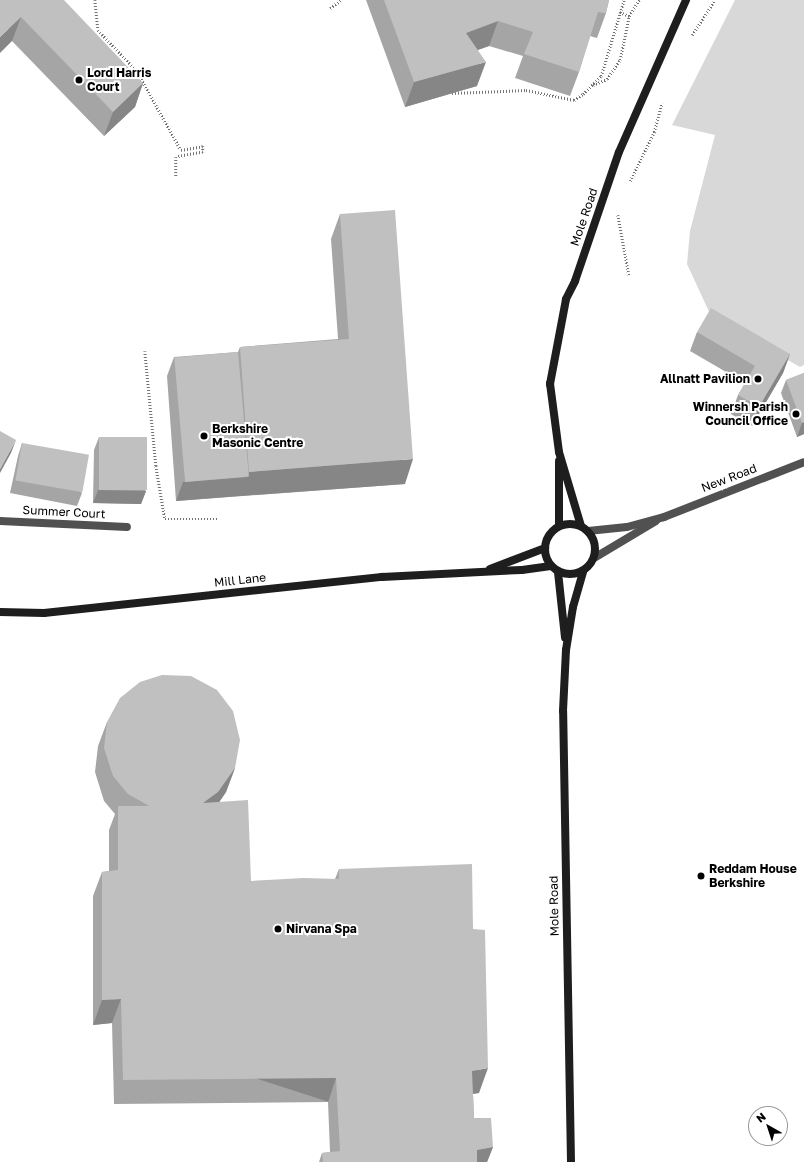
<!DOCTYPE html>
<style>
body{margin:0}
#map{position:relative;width:804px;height:1162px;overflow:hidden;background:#fff;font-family:"Golos Text",sans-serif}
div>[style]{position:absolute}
.green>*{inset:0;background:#d8d8d8}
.path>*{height:2.5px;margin-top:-1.25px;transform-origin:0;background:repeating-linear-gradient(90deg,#737373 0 1px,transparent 0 3px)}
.street>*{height:8px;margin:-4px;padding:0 4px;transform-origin:4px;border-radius:4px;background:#515151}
.secondary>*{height:8px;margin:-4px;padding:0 4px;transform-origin:4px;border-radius:4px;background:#1e1e1e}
.secondary>.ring{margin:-4px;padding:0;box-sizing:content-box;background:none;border:8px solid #1e1e1e;border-radius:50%}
.wall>*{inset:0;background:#a5a5a5}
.shaded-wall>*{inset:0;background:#868686;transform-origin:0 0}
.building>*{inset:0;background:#c0c0c0;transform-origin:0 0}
.dots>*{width:11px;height:11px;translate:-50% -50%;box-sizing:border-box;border:2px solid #fff;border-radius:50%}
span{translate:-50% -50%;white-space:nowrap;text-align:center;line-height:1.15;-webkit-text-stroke:4px #fff;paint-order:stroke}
.poi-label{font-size:12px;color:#000;font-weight:700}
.left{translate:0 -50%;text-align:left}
.right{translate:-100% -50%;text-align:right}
.street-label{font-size:12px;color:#000}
.north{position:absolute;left:748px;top:1106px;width:40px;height:40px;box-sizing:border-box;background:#fff;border:1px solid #999;border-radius:50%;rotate:321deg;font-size:11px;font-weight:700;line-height:16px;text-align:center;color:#000}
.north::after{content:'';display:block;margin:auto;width:14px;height:18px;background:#000;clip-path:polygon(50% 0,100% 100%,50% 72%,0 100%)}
</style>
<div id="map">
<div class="green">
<div style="clip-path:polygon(735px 0,804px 0,804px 365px,800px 367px,711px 316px,687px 264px,690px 231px,715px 135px,672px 125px)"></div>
</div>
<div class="path">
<div style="left:95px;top:0;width:30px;rotate:84deg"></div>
<div style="left:98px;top:30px;width:57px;rotate:46.4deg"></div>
<div style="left:137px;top:71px;width:90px;rotate:60.9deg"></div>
<div style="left:181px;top:150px;width:22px;rotate:-10deg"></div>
<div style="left:203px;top:146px;width:6px;rotate:90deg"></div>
<div style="left:203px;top:152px;width:27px;rotate:170deg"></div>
<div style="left:176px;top:157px;width:19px;rotate:90deg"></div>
<div style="left:330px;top:8px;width:14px;rotate:-36deg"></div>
<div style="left:620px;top:12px;width:10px;rotate:24deg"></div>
<div style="left:692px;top:35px;width:42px;rotate:-56.7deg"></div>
<div style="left:593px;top:85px;width:15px;rotate:-23deg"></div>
<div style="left:607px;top:79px;width:23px;rotate:-56deg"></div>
<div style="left:620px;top:60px;width:45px;rotate:-78.4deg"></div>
<div style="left:629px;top:16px;width:19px;rotate:-58deg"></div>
<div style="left:452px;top:93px;width:74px;rotate:-2.3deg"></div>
<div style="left:526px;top:90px;width:49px;rotate:11.8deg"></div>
<div style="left:574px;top:100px;width:11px;rotate:-34deg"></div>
<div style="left:583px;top:94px;width:25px;rotate:-45deg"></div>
<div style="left:601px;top:76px;width:79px;rotate:-73.2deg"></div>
<div style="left:630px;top:181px;width:55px;rotate:-63.9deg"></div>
<div style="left:654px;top:132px;width:30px;rotate:-75deg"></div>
<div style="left:618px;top:215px;width:61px;rotate:79.6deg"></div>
<div style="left:145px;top:351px;width:116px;rotate:84.5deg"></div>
<div style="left:156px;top:466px;width:54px;rotate:80.4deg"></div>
<div style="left:165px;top:519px;width:53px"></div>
</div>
<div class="street">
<div style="left:0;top:521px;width:127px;rotate:2.7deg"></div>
<div style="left:588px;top:531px;width:39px;rotate:-6deg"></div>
<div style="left:627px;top:527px;width:38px;rotate:-15deg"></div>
<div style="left:664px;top:517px;width:150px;rotate:-21.4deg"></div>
<div style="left:594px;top:558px;width:72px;rotate:-30.8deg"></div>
</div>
<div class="secondary">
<div class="ring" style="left:545px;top:524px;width:42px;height:42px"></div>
<div style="left:559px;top:526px;width:65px;rotate:-90deg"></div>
<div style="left:581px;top:526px;width:77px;rotate:-106.6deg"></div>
<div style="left:559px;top:452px;width:69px;rotate:-97.5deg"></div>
<div style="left:550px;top:384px;width:86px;rotate:-79.3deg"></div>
<div style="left:566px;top:299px;width:20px;rotate:-63deg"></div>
<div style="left:575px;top:281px;width:136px;rotate:-71.2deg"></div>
<div style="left:619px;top:152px;width:166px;rotate:-66.2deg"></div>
<div style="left:490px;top:569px;width:59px;rotate:-20.9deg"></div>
<div style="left:558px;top:572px;width:66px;rotate:83.9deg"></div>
<div style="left:0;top:612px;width:44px;rotate:1.3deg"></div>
<div style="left:44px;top:613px;width:340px;rotate:-6.1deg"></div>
<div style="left:382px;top:577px;width:140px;rotate:-2.9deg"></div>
<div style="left:522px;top:570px;width:29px;rotate:-8deg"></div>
<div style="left:571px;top:1162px;width:451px;rotate:-91deg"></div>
<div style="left:563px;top:711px;width:61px;rotate:-87.2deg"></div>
<div style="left:566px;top:650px;width:44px;rotate:-80.8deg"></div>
<div style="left:573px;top:607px;width:37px;rotate:-74deg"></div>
</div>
<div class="wall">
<div style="clip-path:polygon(0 0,143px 83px,135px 107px,104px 136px,12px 41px)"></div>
<div style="clip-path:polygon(366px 0,609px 0,606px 13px,597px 38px,590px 36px,579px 72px,570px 96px,515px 78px,523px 56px,489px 46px,478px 50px,477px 86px,405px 107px)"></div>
<div style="clip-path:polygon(340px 214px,405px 484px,176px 501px,167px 376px,174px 357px,238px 352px,240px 347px,338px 339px,331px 239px)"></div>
<div style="clip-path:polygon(697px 332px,790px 354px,783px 373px,752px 426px,731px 414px,738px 395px,745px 383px,690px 351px)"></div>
<div style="clip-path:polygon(804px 373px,804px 434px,797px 437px,781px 393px,786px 380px)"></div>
<div style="clip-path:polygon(99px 437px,146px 491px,141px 504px,93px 503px,94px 450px)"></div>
<div style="clip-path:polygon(22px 443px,82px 493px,77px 506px,10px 493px,18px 456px)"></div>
<div style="clip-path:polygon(107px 722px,235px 768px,226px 792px,219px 802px,251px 881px,335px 879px,339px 869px,473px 929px,479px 1093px,473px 1094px,474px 1118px,493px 1147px,487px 1162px,319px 1162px,322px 1153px,330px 1152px,328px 1102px,114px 1104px,112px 1023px,93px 1025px,93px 896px,102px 872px,109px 871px,109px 830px,115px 814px,104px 801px,95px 772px,98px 746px)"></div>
</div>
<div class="shaded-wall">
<div style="clip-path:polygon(21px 17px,12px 41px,0 53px,0 37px)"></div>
<div style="clip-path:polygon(498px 21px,489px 46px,457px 57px,466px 33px)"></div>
<div style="clip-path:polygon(486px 62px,477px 86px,405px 107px,414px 82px)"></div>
<div style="clip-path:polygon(143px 83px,135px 107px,104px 136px,113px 112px)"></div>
<div style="clip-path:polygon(790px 354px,783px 373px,752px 426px,759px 407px)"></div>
<div style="clip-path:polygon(804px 422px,804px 434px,797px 437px,802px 423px)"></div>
<div style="clip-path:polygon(16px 440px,11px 453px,0 473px,0 469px)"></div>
<div style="clip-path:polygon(413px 459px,405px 484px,240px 496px,249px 472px)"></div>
<div style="clip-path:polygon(248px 477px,240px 496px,176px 501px,183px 482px)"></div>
<div style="clip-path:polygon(98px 490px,146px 491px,141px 504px,93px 503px)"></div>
<div style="clip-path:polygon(235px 768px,226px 792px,210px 816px,203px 803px)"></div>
<div style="clip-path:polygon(121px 999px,112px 1023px,93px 1025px,102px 1000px)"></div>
<div style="clip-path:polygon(488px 1068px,479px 1093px,463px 1095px,472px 1071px)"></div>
<div style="left:336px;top:1078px;width:25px;height:213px;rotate:108deg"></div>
<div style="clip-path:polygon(493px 1147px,487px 1162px,473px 1162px,477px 1150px)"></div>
</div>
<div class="building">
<div style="clip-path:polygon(0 0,64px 0,143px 83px,113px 112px,21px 17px,0 37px)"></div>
<div style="clip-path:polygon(384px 0,609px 0,606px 13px,598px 12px,579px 72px,524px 54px,533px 32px,498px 21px,466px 33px,486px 62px,414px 82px)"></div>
<div style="clip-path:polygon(395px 210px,413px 459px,249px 472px,240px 347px,349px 339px,340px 214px)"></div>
<div style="clip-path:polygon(711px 308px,790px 354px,759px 407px,738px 395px,755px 366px,697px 332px)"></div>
<div style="left:238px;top:352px;width:125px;height:64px;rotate:85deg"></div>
<div style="clip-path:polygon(804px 373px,804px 422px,802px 423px,786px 380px)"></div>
<div style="clip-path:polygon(0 431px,16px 440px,0 469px)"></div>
<div style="left:99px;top:437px;width:48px;height:53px"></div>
<div style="left:22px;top:443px;width:68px;height:38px;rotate:10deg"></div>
<div style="clip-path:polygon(162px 675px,191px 676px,217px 690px,233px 711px,240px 740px,235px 768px,218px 792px,203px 803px,248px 800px,251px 881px,303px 878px,339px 879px,339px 869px,472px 864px,473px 929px,485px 930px,488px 1068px,472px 1071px,474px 1118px,491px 1118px,493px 1147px,477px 1150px,477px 1162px,323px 1162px,322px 1153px,340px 1151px,336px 1078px,123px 1080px,121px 999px,102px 1000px,102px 872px,118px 870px,118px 806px,149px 806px,128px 794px,113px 776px,104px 748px,107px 722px,120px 698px,140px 682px)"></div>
</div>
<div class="dots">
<div style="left:79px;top:80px;background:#000"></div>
<div style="left:758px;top:379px;background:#000"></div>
<div style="left:796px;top:414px;background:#000"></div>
<div style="left:204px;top:436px;background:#000"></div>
<div style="left:701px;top:876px;background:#000"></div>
<div style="left:278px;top:929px;background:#000"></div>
</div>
<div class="poi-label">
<span class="left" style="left:87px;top:80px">Lord Harris<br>Court</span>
<span class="right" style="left:750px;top:379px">Allnatt Pavilion</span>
<span class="right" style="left:788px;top:414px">Winnersh Parish<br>Council Office</span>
<span class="left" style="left:212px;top:436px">Berkshire<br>Masonic Centre</span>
<span class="left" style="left:709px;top:876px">Reddam House<br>Berkshire</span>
<span class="left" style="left:286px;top:929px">Nirvana Spa</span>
</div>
<div class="street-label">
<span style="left:584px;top:217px;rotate:-71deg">Mole Road</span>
<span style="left:729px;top:478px;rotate:-21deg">New Road</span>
<span style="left:64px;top:512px;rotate:3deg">Summer Court</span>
<span style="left:240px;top:580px;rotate:-6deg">Mill Lane</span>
<span style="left:554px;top:906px;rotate:-91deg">Mole Road</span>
</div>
<div class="north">N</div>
</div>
